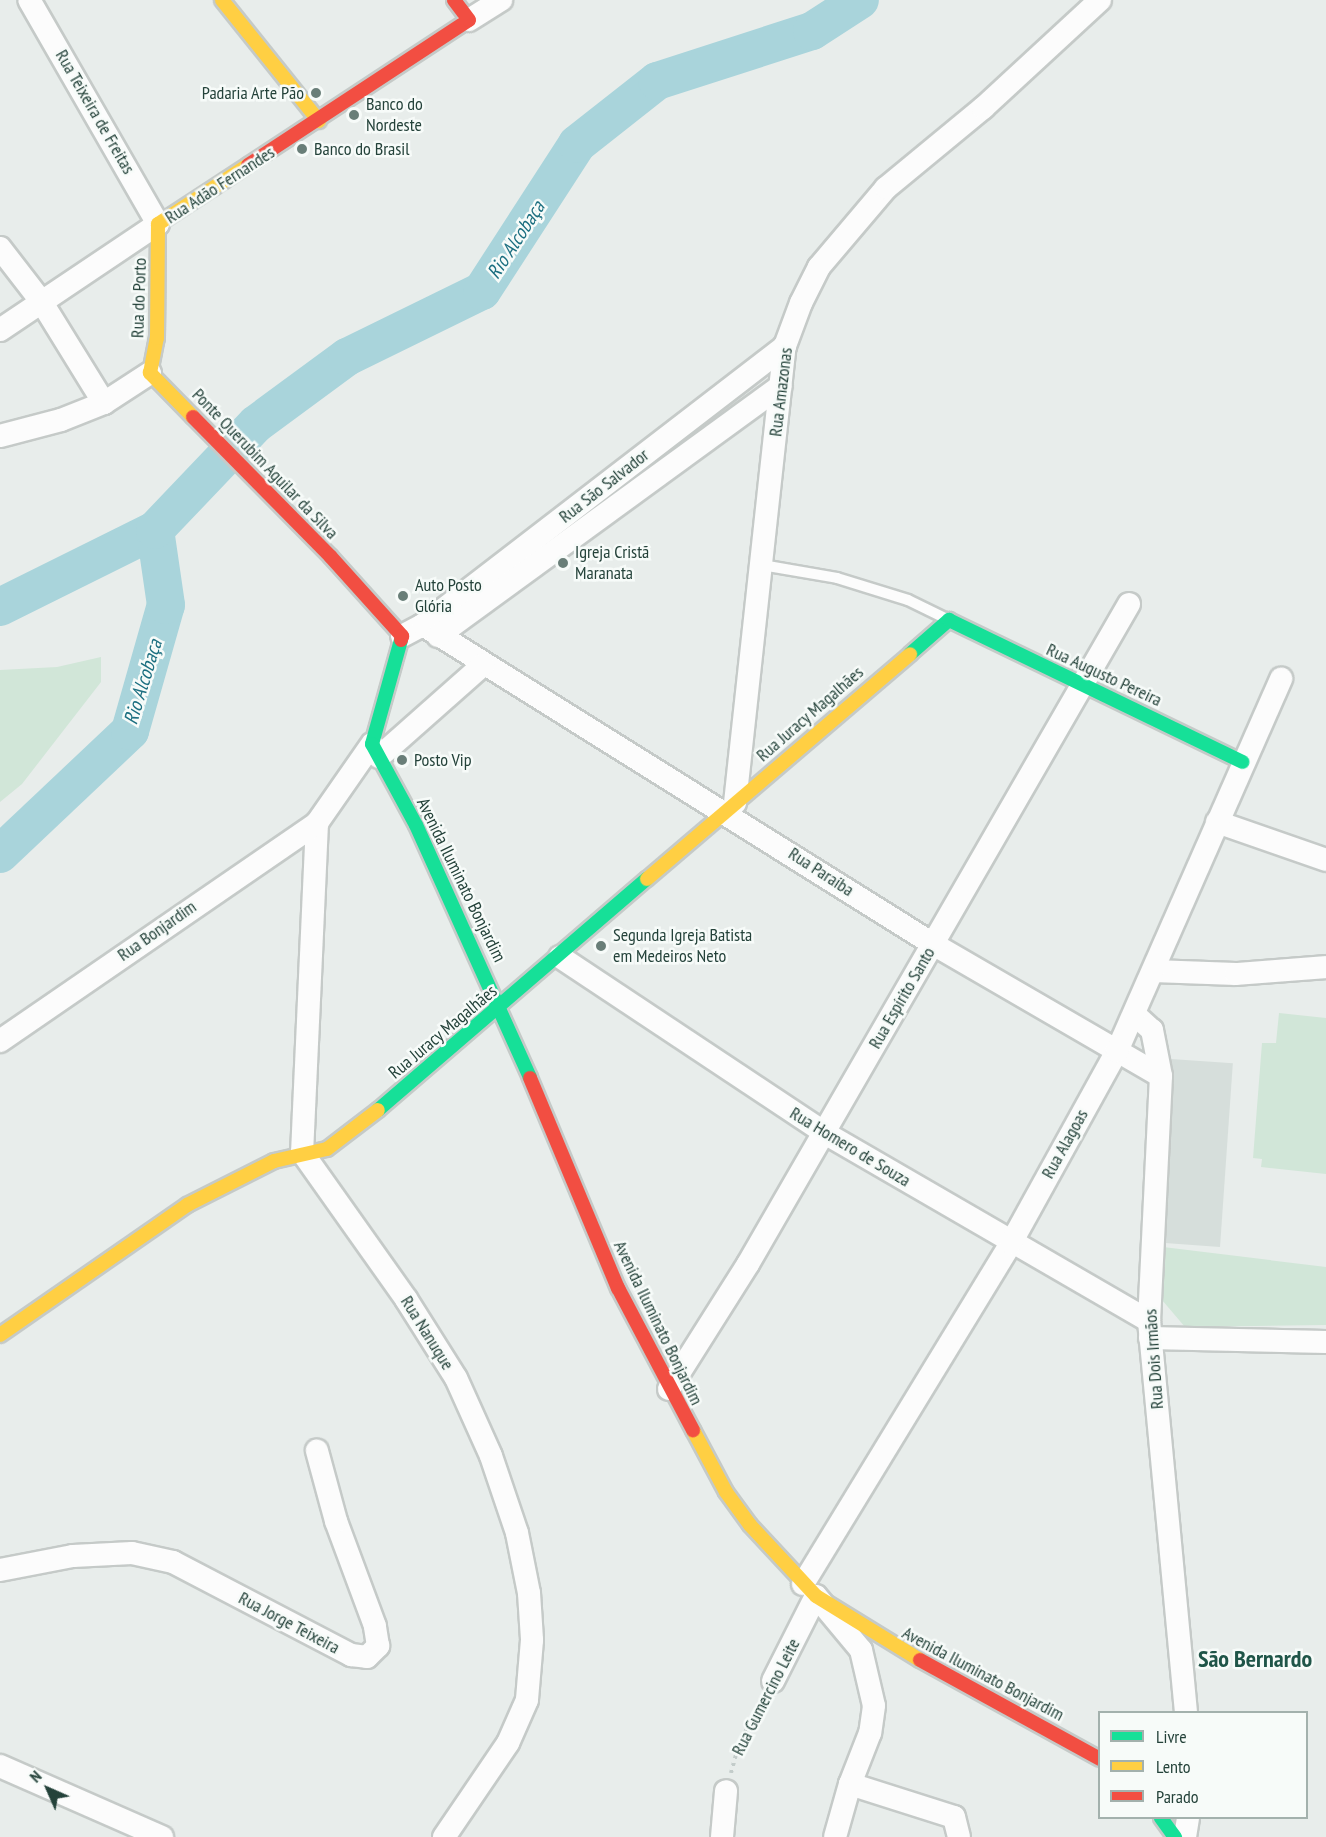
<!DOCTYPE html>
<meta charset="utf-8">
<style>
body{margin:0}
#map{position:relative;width:1326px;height:1837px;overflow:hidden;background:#e8edeb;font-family:"PT Sans Narrow",sans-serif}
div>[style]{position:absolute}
.built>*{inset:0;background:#d6dedb;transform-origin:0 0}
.green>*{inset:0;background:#d1e6d8}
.river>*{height:38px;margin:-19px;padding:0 19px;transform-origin:19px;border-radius:19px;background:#a9d4db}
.path>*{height:4px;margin-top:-2px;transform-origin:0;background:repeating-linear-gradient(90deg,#c3ccca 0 3px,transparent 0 7.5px)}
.roads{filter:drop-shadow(2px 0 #c5cac8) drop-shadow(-2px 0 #c5cac8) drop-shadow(0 2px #c5cac8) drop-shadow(0 -2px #c5cac8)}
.lane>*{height:10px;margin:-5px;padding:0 5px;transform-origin:5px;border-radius:5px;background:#fcfcfc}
.street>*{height:22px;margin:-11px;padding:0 11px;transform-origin:11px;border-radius:11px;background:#fcfcfc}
.fast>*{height:14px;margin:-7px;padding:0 7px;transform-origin:7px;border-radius:7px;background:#16e098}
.slow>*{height:14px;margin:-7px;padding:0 7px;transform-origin:7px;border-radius:7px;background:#ffcf43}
.jam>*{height:14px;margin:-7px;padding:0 7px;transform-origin:7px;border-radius:7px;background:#f24e42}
.dots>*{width:16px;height:16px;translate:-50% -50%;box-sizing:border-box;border:3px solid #f7fbf9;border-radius:50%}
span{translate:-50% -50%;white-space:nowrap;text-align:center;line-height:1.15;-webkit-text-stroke:5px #f7fbf9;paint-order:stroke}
.poi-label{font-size:18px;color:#24423a}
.right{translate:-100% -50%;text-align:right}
.left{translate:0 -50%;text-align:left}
.street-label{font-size:18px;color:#24423a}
.water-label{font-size:20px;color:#1c6f80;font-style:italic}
.district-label{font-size:24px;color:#1f5548;font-weight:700}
.legend{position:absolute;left:1098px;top:1711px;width:210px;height:108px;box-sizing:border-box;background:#f7fbf9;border:2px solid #a3b1ad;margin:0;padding:8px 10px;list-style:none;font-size:18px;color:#24423a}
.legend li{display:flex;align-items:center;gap:12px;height:30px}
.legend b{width:30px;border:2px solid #a3b1ad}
.north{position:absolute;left:18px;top:1759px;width:60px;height:60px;-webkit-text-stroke:4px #f7fbf9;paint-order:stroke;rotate:315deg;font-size:16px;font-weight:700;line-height:24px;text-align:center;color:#24423a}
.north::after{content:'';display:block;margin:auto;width:21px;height:27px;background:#24423a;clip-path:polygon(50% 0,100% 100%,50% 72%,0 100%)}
</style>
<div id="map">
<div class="built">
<div style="left:1171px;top:1059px;width:62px;height:184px;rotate:4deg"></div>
</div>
<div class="green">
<div style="clip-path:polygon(101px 657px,101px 682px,22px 784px,0 802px,0 670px,57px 667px)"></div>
<div style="clip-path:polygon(1279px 1013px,1326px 1018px,1326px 1174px,1261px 1167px,1262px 1159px,1253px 1158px,1262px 1043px,1276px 1043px)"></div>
<div style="clip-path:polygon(1163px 1247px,1326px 1267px,1326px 1325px,1185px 1327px,1162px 1300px)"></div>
</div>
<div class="river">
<div style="left:0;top:607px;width:173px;rotate:-26.4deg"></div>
<div style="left:0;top:854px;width:179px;rotate:-43.4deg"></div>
<div style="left:130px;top:731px;width:131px;rotate:-74.1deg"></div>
<div style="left:166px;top:605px;width:76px;rotate:-98.3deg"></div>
<div style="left:155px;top:530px;width:146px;rotate:-46.4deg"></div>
<div style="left:256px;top:424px;width:113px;rotate:-36.4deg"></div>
<div style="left:347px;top:357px;width:150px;rotate:-26.1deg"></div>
<div style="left:482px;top:291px;width:175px;rotate:-57.1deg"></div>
<div style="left:577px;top:144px;width:102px;rotate:-38.2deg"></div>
<div style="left:657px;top:81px;width:163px;rotate:-17.9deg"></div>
<div style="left:812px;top:31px;width:57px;rotate:-32.9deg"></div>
</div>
<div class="path">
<div style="left:731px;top:1773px;width:28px;rotate:-75deg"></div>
<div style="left:738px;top:1746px;width:54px;rotate:-62.5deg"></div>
</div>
<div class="roads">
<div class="lane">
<div style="left:762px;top:565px;width:76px;rotate:9.8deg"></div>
<div style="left:837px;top:578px;width:74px;rotate:17.2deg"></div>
<div style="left:908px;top:600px;width:41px;rotate:25.9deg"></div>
</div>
<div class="street">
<div style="left:469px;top:20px;width:38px;rotate:-32deg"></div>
<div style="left:0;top:248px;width:67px;rotate:52.3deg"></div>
<div style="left:41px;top:301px;width:120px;rotate:58.3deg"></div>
<div style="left:0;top:330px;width:190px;rotate:-33.9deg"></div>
<div style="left:158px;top:224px;width:258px;rotate:-119.9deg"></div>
<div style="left:0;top:436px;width:63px;rotate:-14.7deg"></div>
<div style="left:61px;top:420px;width:46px;rotate:-21.6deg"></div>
<div style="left:104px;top:403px;width:55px;rotate:-33.1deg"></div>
<div style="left:423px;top:625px;width:457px;rotate:-37.6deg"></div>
<div style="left:402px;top:636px;width:24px;rotate:-28deg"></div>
<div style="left:423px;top:625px;width:602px;rotate:32.03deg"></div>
<div style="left:933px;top:944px;width:263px;rotate:30.1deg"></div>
<div style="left:438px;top:636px;width:424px;rotate:-36.1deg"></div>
<div style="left:379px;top:757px;width:139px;rotate:-41.5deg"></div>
<div style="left:735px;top:803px;width:460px;rotate:-83.8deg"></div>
<div style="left:785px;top:346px;width:46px;rotate:-69.6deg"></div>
<div style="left:801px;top:303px;width:40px;rotate:-63.4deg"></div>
<div style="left:819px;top:267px;width:104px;rotate:-49.7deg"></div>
<div style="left:886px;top:188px;width:126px;rotate:-39.5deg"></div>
<div style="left:983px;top:108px;width:159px;rotate:-42.7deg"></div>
<div style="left:1217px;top:822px;width:115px;rotate:19.2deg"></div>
<div style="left:317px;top:823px;width:329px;rotate:92.6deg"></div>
<div style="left:302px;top:1152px;width:180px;rotate:54.7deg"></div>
<div style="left:406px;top:1299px;width:93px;rotate:57.7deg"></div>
<div style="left:456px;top:1378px;width:85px;rotate:65.8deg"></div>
<div style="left:491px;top:1456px;width:81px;rotate:71.3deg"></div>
<div style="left:517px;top:1533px;width:61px;rotate:78.7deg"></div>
<div style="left:529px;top:1593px;width:47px;rotate:86.3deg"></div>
<div style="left:532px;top:1640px;width:60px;rotate:94.8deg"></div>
<div style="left:527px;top:1700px;width:47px;rotate:113.8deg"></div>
<div style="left:508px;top:1743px;width:114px;rotate:124.2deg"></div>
<div style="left:560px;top:957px;width:316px;rotate:33.6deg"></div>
<div style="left:823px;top:1132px;width:377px;rotate:30.1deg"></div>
<div style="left:1153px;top:971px;width:83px;rotate:2.1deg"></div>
<div style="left:1236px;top:974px;width:90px;rotate:-4.4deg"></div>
<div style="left:1134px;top:1014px;width:24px;rotate:42deg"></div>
<div style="left:1152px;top:1030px;width:47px;rotate:78.9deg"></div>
<div style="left:1161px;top:1076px;width:245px;rotate:92.8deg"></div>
<div style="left:1149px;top:1321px;width:393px;rotate:84.6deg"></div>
<div style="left:0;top:1041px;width:385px;rotate:-34.5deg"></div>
<div style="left:317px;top:823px;width:96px;rotate:-55.2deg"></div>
<div style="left:1150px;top:1338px;width:176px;rotate:1.3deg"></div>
<div style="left:669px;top:1389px;width:148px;rotate:-57.7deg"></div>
<div style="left:748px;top:1264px;width:762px;rotate:-60deg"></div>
<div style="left:0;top:1570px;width:74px;rotate:-10.9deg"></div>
<div style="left:73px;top:1556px;width:59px;rotate:-2.9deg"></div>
<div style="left:132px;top:1553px;width:42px;rotate:12.4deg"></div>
<div style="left:173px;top:1562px;width:201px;rotate:27.6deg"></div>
<div style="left:351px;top:1655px;width:16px;rotate:7deg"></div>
<div style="left:367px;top:1657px;width:16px;rotate:-45deg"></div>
<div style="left:378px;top:1646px;width:20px;rotate:-99deg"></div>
<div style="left:375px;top:1626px;width:112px;rotate:-110.4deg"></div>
<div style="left:336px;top:1521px;width:73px;rotate:-105.2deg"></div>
<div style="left:803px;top:1584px;width:399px;rotate:-58.6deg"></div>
<div style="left:1011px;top:1243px;width:219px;rotate:-61.1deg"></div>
<div style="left:1117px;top:1051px;width:407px;rotate:-66.2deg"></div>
<div style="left:773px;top:1681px;width:95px;rotate:-63.2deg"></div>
<div style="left:816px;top:1596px;width:70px;rotate:50.2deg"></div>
<div style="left:861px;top:1650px;width:57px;rotate:76.9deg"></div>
<div style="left:874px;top:1706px;width:27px;rotate:98deg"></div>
<div style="left:870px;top:1733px;width:55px;rotate:111.4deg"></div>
<div style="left:850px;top:1784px;width:55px;rotate:105.8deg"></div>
<div style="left:0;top:1766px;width:177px;rotate:23.7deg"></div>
<div style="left:850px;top:1784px;width:109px;rotate:17.6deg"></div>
<div style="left:954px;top:1817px;width:21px;rotate:76deg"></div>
<div style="left:722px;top:1837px;width:46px;rotate:-85deg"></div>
<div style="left:1185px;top:1837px;width:19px;rotate:-81deg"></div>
</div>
<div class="fast">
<div style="left:401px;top:640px;width:108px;rotate:105.6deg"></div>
<div style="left:372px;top:744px;width:92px;rotate:61.5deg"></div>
<div style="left:416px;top:825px;width:277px;rotate:65.7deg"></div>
<div style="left:910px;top:654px;width:52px;rotate:-41.1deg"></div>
<div style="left:949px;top:620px;width:326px;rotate:25.8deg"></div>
<div style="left:378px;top:1110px;width:355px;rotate:-40.7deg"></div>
<div style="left:1161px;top:1818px;width:24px;rotate:54deg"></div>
</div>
<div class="slow">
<div style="left:222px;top:0;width:155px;rotate:51.3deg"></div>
<div style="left:193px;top:417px;width:62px;rotate:-134.3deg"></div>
<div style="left:150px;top:373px;width:36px;rotate:-79deg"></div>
<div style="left:157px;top:338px;width:114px;rotate:-89.5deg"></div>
<div style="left:158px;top:224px;width:108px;rotate:-33.2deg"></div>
<div style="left:647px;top:879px;width:346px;rotate:-40.5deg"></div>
<div style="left:0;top:1335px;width:228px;rotate:-34.8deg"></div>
<div style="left:187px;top:1205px;width:97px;rotate:-26.8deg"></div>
<div style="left:274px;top:1161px;width:54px;rotate:-12.8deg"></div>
<div style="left:327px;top:1149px;width:64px;rotate:-37.4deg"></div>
<div style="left:693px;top:1430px;width:70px;rotate:62deg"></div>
<div style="left:726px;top:1492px;width:41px;rotate:54deg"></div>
<div style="left:750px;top:1525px;width:97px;rotate:47.1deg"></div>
<div style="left:816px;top:1596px;width:122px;rotate:31.6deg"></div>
</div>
<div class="jam">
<div style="left:248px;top:165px;width:264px;rotate:-33.3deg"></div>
<div style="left:469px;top:20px;width:25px;rotate:-127deg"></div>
<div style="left:193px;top:417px;width:195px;rotate:45.4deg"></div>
<div style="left:330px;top:556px;width:108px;rotate:48deg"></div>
<div style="left:402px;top:636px;width:4px;rotate:104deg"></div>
<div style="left:530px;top:1078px;width:228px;rotate:67.3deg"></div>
<div style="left:618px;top:1288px;width:161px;rotate:62.2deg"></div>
<div style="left:920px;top:1660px;width:205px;rotate:28.8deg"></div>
</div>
</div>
<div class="dots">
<div style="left:316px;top:93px;background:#697e78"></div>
<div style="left:354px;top:115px;background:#697e78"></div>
<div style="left:302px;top:149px;background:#697e78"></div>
<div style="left:563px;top:563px;background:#697e78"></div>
<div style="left:403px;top:596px;background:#697e78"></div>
<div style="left:402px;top:760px;background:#697e78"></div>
<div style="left:601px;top:946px;background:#697e78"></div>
</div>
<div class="poi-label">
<span class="right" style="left:304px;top:93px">Padaria Arte Pão</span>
<span class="left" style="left:366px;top:115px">Banco do<br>Nordeste</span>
<span class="left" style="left:314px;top:149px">Banco do Brasil</span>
<span class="left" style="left:575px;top:563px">Igreja Cristã<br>Maranata</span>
<span class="left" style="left:415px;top:596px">Auto Posto<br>Glória</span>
<span class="left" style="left:414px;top:760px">Posto Vip</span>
<span class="left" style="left:613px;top:946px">Segunda Igreja Batista<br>em Medeiros Neto</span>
</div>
<div class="street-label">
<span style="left:95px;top:112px;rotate:60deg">Rua Teixeira de Freitas</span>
<span style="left:220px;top:185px;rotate:-33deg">Rua Adão Fernandes</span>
<span style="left:139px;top:298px;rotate:-88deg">Rua do Porto</span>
<span style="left:781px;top:392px;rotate:-83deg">Rua Amazonas</span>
<span style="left:265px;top:464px;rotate:46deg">Ponte Querubim Aguilar da Silva</span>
<span style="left:604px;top:486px;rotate:-38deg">Rua São Salvador</span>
<span style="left:1104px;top:675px;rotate:25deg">Rua Augusto Pereira</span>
<span style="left:810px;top:714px;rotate:-41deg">Rua Juracy Magalhães</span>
<span style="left:821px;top:872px;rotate:33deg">Rua Paraíba</span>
<span style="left:461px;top:880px;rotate:64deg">Avenida Iluminato Bonjardim</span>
<span style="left:157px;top:931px;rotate:-35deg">Rua Bonjardim</span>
<span style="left:902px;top:998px;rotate:-60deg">Rua Espírito Santo</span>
<span style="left:443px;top:1032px;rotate:-40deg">Rua Juracy Magalhães</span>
<span style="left:1065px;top:1144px;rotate:-61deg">Rua Alagoas</span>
<span style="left:850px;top:1147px;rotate:31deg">Rua Homero de Souza</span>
<span style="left:658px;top:1323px;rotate:64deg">Avenida Iluminato Bonjardim</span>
<span style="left:427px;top:1333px;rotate:58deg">Rua Nanuque</span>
<span style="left:1154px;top:1359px;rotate:-94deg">Rua Dois Irmãos</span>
<span style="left:289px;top:1623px;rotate:28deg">Rua Jorge Teixeira</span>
<span style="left:983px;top:1674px;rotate:28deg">Avenida Iluminato Bonjardim</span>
<span style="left:766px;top:1697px;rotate:-63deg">Rua Gumercino Leite</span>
</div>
<div class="water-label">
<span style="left:516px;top:240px;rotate:-57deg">Rio Alcobaça</span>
<span style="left:143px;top:682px;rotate:-73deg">Rio Alcobaça</span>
</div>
<div class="district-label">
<span style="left:1255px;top:1659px">São Bernardo</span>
</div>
<ul class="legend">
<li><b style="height:8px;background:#16e098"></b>Livre</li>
<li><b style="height:8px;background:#ffcf43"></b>Lento</li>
<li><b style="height:8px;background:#f24e42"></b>Parado</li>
</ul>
<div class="north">N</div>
</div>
